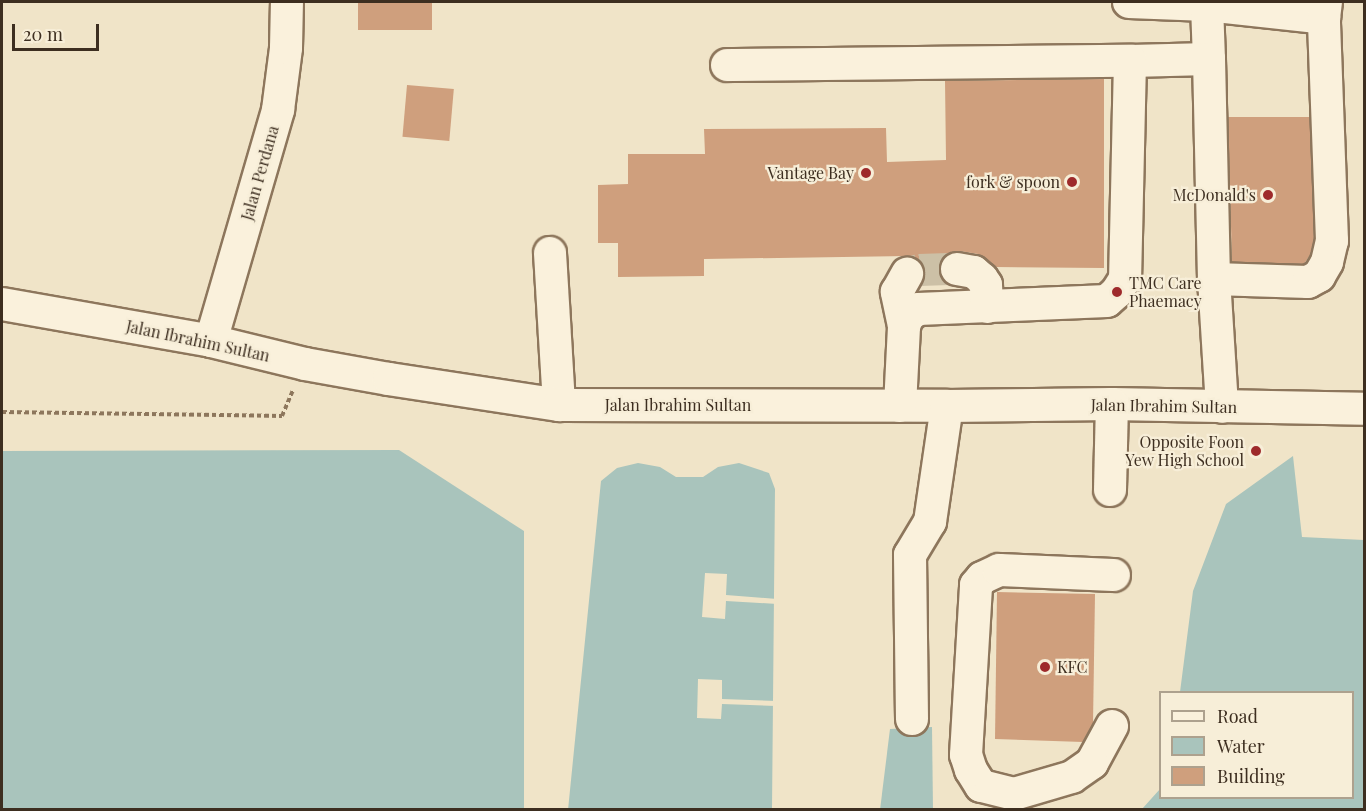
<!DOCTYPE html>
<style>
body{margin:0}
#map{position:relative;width:1366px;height:811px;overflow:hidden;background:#f0e4c8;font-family:"Playfair Display",serif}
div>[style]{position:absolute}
.water>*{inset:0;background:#a9c4bc}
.pier>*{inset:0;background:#f0e4c8}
.building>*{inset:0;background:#cf9f7d;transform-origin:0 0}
.minor-tunnel>*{height:32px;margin-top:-16px;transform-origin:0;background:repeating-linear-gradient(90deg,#ccc0a6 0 32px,transparent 0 48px)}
.path>*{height:4px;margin-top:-2px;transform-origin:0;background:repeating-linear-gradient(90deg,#8d765c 0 4.5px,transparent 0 7.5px)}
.roads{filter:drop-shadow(2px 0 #8d765c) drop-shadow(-2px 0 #8d765c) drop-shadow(0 2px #8d765c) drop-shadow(0 -2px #8d765c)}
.minor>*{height:32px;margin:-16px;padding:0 16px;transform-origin:16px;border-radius:16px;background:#faf1dc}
.dots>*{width:16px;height:16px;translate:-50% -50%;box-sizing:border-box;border:3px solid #f7eed8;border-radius:50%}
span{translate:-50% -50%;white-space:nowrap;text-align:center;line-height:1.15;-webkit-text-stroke:4.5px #f7eed8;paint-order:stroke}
.street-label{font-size:16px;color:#3d2e20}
.poi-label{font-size:16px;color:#3d2e20}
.right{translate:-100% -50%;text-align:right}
.left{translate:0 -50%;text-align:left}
.frame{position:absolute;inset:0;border:3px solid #3d2e20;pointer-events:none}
.legend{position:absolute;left:1159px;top:691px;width:195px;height:108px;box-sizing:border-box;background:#f7eed8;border:2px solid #ada18e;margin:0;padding:8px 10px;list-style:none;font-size:18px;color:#3d2e20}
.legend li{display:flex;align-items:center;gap:12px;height:30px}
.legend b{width:30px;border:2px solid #ada18e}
.scale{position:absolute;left:12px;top:24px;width:87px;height:27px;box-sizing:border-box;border:3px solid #3d2e20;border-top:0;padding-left:8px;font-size:18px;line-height:21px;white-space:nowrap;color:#3d2e20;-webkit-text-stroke:4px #f7eed8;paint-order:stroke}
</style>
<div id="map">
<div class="water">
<div style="clip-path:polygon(399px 450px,524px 531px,524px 809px,2px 809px,2px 451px)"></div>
<div style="clip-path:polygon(1293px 456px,1302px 537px,1364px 540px,1364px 809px,1142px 809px,1160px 789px,1160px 798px,1352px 798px,1352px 692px,1180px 692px,1193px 591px,1226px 504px)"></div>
<div style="clip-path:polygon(638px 463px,660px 467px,676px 477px,703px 477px,718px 467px,739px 463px,769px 473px,775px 489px,772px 809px,568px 810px,601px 481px,617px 468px)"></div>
<div style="clip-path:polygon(932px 727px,933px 809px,880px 810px,890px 729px)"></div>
</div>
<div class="pier">
<div style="clip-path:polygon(705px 573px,727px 574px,726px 595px,777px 599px,777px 604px,726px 601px,725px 619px,702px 617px)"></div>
<div style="clip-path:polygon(698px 679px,722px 680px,722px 699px,776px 701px,776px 706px,722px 704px,721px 719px,697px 718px)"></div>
</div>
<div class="building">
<div style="left:358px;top:2px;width:74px;height:28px"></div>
<div style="clip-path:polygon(1104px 79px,1104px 268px,995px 267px,978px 254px,960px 251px,951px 252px,944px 257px,939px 266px,923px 266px,916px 259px,907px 256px,704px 259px,704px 276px,618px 277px,618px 243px,598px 243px,598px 185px,628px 184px,628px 154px,705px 154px,704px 129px,886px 128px,887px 162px,946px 160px,945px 81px)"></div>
<div style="left:407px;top:85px;width:47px;height:52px;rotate:5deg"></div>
<div style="clip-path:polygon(1228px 117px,1310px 117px,1314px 239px,1310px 255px,1304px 264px,1232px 262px)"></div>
<div style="clip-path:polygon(997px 592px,1095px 594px,1093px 724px,1083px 742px,995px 739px)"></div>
</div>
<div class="minor-tunnel">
<div style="left:907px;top:274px;width:13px;rotate:-18deg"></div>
<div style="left:919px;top:270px;width:38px;rotate:-2deg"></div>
</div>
<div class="path">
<div style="left:2px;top:412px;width:280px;rotate:0.8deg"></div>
<div style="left:282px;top:416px;width:28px;rotate:-67deg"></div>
</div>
<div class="roads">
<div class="minor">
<div style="left:1129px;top:2px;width:78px;rotate:2.2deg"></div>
<div style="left:1207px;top:5px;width:118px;rotate:6.3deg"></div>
<div style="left:1207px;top:5px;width:54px;rotate:87.9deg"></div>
<div style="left:1130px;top:61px;width:79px;rotate:-1.5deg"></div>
<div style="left:1209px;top:59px;width:220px;rotate:88.7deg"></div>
<div style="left:1214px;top:279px;width:128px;rotate:86.4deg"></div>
<div style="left:727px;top:65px;width:403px;rotate:-0.6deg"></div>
<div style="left:1130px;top:61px;width:218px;rotate:91.3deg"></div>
<div style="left:1125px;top:279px;width:15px;rotate:122deg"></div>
<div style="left:1117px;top:292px;width:13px;rotate:138deg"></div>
<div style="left:1107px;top:301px;width:189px;rotate:177.6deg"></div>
<div style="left:918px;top:309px;width:12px;rotate:145deg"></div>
<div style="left:908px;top:316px;width:11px;rotate:112deg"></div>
<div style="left:550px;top:253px;width:152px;rotate:86.6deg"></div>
<div style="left:957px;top:269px;width:17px;rotate:10deg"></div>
<div style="left:974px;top:272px;width:11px;rotate:41deg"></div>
<div style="left:982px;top:279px;width:7px;rotate:56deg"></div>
<div style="left:986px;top:285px;width:22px;rotate:87deg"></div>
<div style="left:1214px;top:279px;width:94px;rotate:1.8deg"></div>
<div style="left:1308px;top:282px;width:13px;rotate:-29deg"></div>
<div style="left:1319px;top:276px;width:16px;rotate:-60deg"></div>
<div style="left:1327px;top:262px;width:22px;rotate:-77deg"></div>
<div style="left:1332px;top:241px;width:223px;rotate:-92.1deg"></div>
<div style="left:1324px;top:18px;width:16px;rotate:-83deg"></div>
<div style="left:2px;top:304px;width:212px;rotate:10deg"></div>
<div style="left:211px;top:341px;width:97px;rotate:13.7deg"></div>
<div style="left:305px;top:364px;width:85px;rotate:10.1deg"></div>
<div style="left:389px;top:379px;width:172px;rotate:8.7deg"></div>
<div style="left:559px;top:405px;width:388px;rotate:0.1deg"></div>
<div style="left:947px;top:406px;width:165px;rotate:-0.7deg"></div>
<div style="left:1112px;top:404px;width:252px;rotate:1.1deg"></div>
<div style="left:211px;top:341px;width:241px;rotate:-73.8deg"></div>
<div style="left:278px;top:110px;width:63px;rotate:-82.6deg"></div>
<div style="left:286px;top:48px;width:46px;rotate:-88.8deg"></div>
<div style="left:900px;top:406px;width:80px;rotate:-87.1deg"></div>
<div style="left:904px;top:326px;width:35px;rotate:-102deg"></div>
<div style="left:897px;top:292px;width:21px;rotate:-61deg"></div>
<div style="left:1110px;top:490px;width:86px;rotate:-88.7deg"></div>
<div style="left:912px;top:719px;width:164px;rotate:-90.7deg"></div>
<div style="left:910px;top:555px;width:39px;rotate:-59deg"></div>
<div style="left:930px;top:522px;width:117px;rotate:-81.7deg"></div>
<div style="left:1112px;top:726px;width:42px;rotate:118.4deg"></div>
<div style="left:1092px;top:763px;width:24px;rotate:145deg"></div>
<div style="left:1072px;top:777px;width:60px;rotate:163.7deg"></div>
<div style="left:1014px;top:794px;width:34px;rotate:-166deg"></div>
<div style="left:981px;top:786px;width:19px;rotate:-122deg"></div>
<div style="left:971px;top:770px;width:16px;rotate:-108deg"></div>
<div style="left:966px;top:755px;width:170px;rotate:-86.6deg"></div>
<div style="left:976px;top:585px;width:9px;rotate:-49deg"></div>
<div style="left:982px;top:578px;width:19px;rotate:-25deg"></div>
<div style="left:999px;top:570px;width:115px;rotate:2.5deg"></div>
</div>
</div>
<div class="dots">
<div style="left:866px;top:173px;background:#9e2a2b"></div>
<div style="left:1072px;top:182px;background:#9e2a2b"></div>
<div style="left:1268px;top:195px;background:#9e2a2b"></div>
<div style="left:1117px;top:292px;background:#9e2a2b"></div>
<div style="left:1256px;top:451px;background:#9e2a2b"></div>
<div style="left:1045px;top:667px;background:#9e2a2b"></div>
</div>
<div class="street-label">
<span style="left:260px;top:173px;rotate:-74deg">Jalan Perdana</span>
<span style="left:198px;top:341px;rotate:12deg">Jalan Ibrahim Sultan</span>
<span style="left:678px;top:405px">Jalan Ibrahim Sultan</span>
<span style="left:1164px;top:406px;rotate:1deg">Jalan Ibrahim Sultan</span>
</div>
<div class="poi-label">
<span class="right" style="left:854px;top:173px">Vantage Bay</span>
<span class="right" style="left:1060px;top:182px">fork &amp; spoon</span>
<span class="right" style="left:1256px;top:195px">McDonald's</span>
<span class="left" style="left:1129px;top:292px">TMC Care<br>Phaemacy</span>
<span class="right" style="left:1244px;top:451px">Opposite Foon<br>Yew High School</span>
<span class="left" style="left:1057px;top:667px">KFC</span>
</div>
<div class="frame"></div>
<ul class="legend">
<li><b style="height:8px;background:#faf1dc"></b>Road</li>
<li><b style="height:16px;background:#a9c4bc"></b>Water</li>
<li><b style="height:16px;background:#cf9f7d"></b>Building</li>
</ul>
<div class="scale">20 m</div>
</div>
